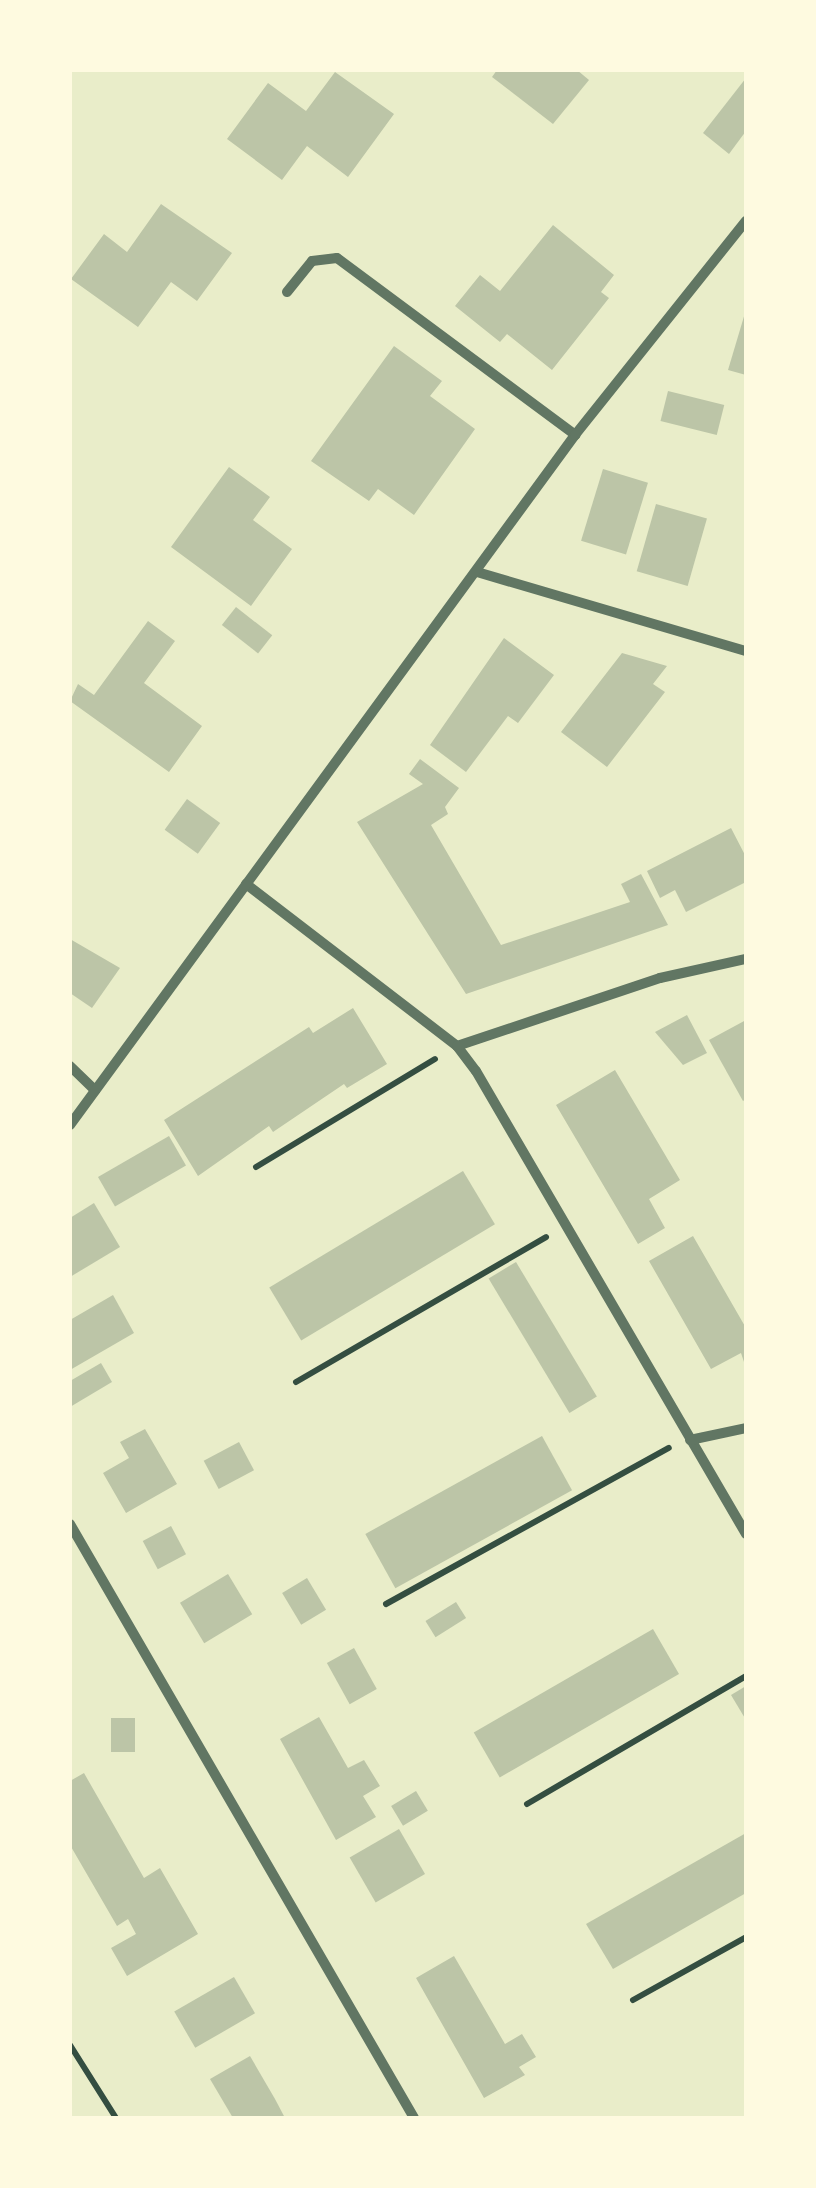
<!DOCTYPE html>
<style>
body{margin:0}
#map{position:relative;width:816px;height:2188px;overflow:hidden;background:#e9edc9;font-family:Manrope,sans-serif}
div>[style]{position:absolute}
.building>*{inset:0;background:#bcc5a7;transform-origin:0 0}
.path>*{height:6px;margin:-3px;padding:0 3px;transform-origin:3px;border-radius:3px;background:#344e41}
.minor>*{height:10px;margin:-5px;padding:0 5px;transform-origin:5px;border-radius:5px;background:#617663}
span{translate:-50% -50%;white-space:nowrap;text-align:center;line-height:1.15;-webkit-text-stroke:10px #fefae0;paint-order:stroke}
.frame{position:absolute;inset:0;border:72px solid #fefae0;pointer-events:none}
</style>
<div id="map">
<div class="building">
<div style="clip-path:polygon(497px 70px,577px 70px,589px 80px,553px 124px,492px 77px)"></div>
<div style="clip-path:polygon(335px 72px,394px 114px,348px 177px,307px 146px,282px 180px,227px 139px,268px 83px,306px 111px)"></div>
<div style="clip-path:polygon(746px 78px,746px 131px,729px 154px,703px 133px)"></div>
<div style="clip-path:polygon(161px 204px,232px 253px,197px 301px,171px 282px,138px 327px,71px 279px,104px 234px,127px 252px)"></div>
<div style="clip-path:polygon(553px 225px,614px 275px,601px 292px,609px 298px,552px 370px,507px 334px,500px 342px,455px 306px,480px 275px,500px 291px)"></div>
<div style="clip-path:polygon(745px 313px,746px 313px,746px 375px,728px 370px)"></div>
<div style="clip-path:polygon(394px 346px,442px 381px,430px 396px,475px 429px,414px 515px,378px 489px,369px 501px,311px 461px)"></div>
<div style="left:668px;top:391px;width:58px;height:31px;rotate:14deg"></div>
<div style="clip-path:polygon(229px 467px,270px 497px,253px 520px,292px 549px,251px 606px,171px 547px)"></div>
<div style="left:603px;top:469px;width:47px;height:75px;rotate:17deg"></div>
<div style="left:656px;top:504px;width:53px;height:70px;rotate:16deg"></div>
<div style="left:236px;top:607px;width:46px;height:23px;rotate:38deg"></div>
<div style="clip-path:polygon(148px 621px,175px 641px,144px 683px,202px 726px,169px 772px,70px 701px,78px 684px,94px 695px)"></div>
<div style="clip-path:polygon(504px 638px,554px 675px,518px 723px,508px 716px,466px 772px,430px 745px)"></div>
<div style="clip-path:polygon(622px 653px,667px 666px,653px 684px,665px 692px,607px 767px,561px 732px)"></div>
<div style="clip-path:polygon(420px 759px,459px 788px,445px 807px,448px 814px,431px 825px,501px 945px,630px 902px,621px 884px,641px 874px,668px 925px,466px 994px,357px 822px,423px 784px,409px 774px)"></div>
<div style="left:187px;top:799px;width:41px;height:38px;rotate:36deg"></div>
<div style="clip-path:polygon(731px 828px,746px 857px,746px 882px,686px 912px,675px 890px,660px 898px,647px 871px)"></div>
<div style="clip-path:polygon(70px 939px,120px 968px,92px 1008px,70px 993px)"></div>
<div style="clip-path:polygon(353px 1008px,387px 1064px,347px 1088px,344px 1084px,273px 1132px,269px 1126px,198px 1176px,164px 1120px,309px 1027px,313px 1033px)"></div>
<div style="clip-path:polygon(687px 1015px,707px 1053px,683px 1065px,655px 1032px)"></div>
<div style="clip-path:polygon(746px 1020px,746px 1099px,743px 1101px,709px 1040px)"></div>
<div style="clip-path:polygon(615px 1070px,680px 1180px,649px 1199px,665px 1228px,638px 1244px,556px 1105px)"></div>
<div style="left:169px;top:1136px;width:34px;height:82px;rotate:60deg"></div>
<div style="left:463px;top:1171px;width:62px;height:226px;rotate:59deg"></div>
<div style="clip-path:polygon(94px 1203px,120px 1247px,70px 1277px,70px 1218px)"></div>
<div style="clip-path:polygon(693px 1236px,746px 1328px,746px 1368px,741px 1353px,711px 1369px,649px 1261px)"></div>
<div style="left:516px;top:1262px;width:157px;height:32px;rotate:59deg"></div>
<div style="clip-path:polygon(113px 1295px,134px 1333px,70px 1370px,70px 1320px)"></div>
<div style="clip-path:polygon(101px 1363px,112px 1382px,70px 1407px,70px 1381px)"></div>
<div style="clip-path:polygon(145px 1429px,177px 1484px,126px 1513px,103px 1473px,129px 1458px,120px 1442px)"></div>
<div style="left:542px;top:1436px;width:62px;height:202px;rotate:61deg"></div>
<div style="left:239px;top:1442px;width:32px;height:40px;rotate:62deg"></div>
<div style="left:171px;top:1526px;width:32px;height:32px;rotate:62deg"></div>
<div style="left:228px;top:1574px;width:47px;height:56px;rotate:59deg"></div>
<div style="left:307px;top:1578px;width:37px;height:29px;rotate:59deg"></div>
<div style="left:456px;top:1602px;width:19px;height:36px;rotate:58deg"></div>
<div style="left:653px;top:1629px;width:52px;height:207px;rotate:60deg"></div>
<div style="left:354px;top:1648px;width:47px;height:31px;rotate:61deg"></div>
<div style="clip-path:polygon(746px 1686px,746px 1720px,731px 1695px)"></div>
<div style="clip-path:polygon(319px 1717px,348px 1768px,364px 1760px,380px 1786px,363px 1796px,376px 1817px,336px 1840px,280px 1739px)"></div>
<div style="left:111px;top:1718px;width:24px;height:34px"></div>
<div style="clip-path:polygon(84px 1773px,144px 1878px,160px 1868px,198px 1934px,127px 1976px,111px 1948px,136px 1934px,128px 1919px,117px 1926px,70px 1845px,70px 1781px)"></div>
<div style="left:416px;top:1791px;width:23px;height:29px;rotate:59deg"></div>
<div style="left:399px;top:1829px;width:52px;height:57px;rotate:60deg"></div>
<div style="clip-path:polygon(746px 1833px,746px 1893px,613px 1969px,586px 1924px)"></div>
<div style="clip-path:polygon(454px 1956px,505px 2044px,522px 2034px,536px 2057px,519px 2067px,525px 2075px,484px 2098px,416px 1978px)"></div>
<div style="left:234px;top:1977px;width:42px;height:69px;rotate:60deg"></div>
<div style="clip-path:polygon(250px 2056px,275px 2099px,285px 2118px,233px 2118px,210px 2079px)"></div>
</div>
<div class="path">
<div style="left:256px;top:1167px;width:209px;rotate:-31.1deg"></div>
<div style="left:296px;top:1382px;width:289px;rotate:-30.1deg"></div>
<div style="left:386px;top:1604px;width:323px;rotate:-28.9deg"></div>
<div style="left:527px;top:1804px;width:254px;rotate:-30.3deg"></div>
<div style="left:633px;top:2000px;width:129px;rotate:-29.1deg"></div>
<div style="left:70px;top:2045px;width:86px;rotate:57.8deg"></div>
</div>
<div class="minor">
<div style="left:287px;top:292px;width:40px;rotate:-51deg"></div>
<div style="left:312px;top:261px;width:25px;rotate:-7deg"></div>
<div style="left:337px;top:258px;width:297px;rotate:36.6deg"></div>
<div style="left:477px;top:572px;width:280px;rotate:16.4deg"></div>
<div style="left:246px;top:884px;width:266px;rotate:37.5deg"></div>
<div style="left:457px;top:1046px;width:31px;rotate:53deg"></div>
<div style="left:476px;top:1071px;width:536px;rotate:59.75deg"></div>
<div style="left:457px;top:1046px;width:214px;rotate:-18.5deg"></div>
<div style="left:660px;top:978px;width:88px;rotate:-12.5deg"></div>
<div style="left:70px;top:1066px;width:35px;rotate:44deg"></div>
<div style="left:70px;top:1125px;width:855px;rotate:-53.8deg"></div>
<div style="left:575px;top:435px;width:274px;rotate:-51.4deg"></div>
<div style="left:690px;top:1440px;width:57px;rotate:-12.1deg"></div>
<div style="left:70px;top:1524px;width:686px;rotate:59.92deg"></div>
</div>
<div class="frame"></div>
</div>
